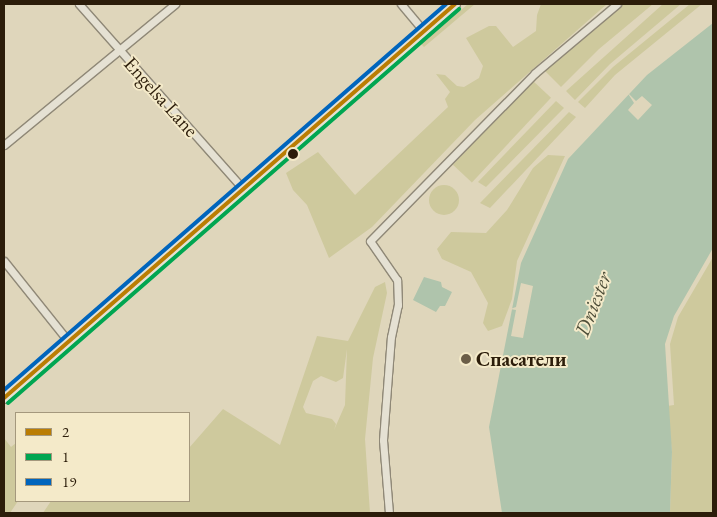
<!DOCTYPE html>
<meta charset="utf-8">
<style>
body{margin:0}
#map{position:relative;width:717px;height:517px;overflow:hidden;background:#dfd6bb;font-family:"EB Garamond",serif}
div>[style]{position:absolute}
.green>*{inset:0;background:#cec99d;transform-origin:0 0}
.round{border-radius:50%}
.water>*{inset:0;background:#afc4ac}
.pier>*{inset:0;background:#dfd6bb}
.roads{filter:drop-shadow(1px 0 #8f8877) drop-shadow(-1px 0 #8f8877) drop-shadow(0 1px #8f8877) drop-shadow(0 -1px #8f8877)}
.minor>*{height:7px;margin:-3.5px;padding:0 3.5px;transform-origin:3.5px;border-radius:3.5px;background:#e5e1d3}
.secondary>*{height:10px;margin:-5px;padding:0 5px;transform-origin:5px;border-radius:5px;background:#e5e1d3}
.bus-1>*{height:4px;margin:-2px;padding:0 2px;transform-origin:2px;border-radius:2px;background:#ba7d03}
.bus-2>*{height:4px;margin:-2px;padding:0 2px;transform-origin:2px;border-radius:2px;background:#00a651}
.bus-3>*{height:4px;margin:-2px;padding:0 2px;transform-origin:2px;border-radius:2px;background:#0065bd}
.dots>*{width:14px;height:14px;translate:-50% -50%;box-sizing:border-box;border:2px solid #f4eac9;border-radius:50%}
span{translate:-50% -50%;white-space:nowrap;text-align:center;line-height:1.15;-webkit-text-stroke:4px #f4eac9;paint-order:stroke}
.street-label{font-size:20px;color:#2c1d0a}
.poi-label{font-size:20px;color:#2c1d0a;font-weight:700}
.left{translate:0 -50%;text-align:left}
.water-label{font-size:21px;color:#4d4d38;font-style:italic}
.frame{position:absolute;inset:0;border:5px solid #2c1d0a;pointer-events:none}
.legend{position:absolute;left:15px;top:412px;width:175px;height:90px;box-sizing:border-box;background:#f4eac9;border:1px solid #a4987d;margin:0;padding:6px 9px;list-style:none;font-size:15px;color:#2c1d0a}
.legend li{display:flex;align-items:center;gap:10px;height:25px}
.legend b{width:25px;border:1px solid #a4987d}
</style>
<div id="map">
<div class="green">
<div style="clip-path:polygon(468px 4px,475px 4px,424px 47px,421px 44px)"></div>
<div style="clip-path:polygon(541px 4px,607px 4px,475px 120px,372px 227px,329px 258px,307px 205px,293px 190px,286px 173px,318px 152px,355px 195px,448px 107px,445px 99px,450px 92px,436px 74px,445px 75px,457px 86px,464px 87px,479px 78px,483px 66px,466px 38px,489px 26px,496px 26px,513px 47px,536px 31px,537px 15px)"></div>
<div style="clip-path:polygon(623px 4px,653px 4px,599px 49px,561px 87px,544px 70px)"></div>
<div style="clip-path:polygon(663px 4px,681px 4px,610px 64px,575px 100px,566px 91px)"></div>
<div style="clip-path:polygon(690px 4px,702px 4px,615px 75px,585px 108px,578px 102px,613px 67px)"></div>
<div style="left:532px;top:80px;width:26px;height:116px;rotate:43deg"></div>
<div style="clip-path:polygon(556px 101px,564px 108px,486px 187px,478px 182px)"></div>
<div style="clip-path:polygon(569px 112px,576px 117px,490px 208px,480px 203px)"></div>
<div style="clip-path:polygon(548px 155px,565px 156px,517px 261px,512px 299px,502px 326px,488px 331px,483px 323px,488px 303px,471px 272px,442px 259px,437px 249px,451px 232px,486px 233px,507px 210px,533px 168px)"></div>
<div class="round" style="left:429px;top:185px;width:30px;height:30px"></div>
<div style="clip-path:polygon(713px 257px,713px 513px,670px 513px,672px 452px,667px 406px,674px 405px,670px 344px,678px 317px)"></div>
<div style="clip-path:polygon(evenodd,385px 282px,387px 293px,373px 358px,365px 439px,370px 513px,43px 513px,51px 501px,189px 501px,189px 448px,223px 409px,280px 445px,317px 336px,348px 341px,375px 287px,385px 282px,347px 349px,345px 405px,334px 430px,336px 424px,332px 419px,306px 413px,303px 407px,313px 381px,321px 376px,336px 382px,343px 378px,347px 349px)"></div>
<div style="clip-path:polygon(4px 438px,11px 447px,16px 443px,18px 501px,10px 513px,4px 513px)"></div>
</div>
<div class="water">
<div style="clip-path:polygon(713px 23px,713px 248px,674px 316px,665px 344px,672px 452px,670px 513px,502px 513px,489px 427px,521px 263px,568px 159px,647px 75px)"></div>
<div style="clip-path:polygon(424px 277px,441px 282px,442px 287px,452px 292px,445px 306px,440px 306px,436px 312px,413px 300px)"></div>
</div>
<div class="pier">
<div style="clip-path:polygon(627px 92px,636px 101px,642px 96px,652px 105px,638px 120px,628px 110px,634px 103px)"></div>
<div style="clip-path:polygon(521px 283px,533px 286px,523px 338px,511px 336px,516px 310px,510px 309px,516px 307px)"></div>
</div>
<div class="roads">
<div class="minor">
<div style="left:79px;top:4px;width:249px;rotate:48.4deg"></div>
<div style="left:401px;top:4px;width:35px;rotate:50deg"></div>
<div style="left:4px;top:145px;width:222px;rotate:-39.5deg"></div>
<div style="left:4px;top:261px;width:104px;rotate:51.3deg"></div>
<div style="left:389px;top:513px;width:73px;rotate:-94.7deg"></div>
<div style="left:383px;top:440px;width:103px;rotate:-85.6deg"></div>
<div style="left:391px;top:337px;width:33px;rotate:-78deg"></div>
<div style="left:398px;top:305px;width:25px;rotate:-92deg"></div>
<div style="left:397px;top:280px;width:47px;rotate:-124.7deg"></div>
<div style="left:370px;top:241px;width:235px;rotate:-45.5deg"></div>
<div style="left:535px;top:73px;width:107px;rotate:-40.1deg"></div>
</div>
<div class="secondary">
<div style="left:4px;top:398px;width:599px;rotate:-41.14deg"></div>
</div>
</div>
<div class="bus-1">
<div style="left:4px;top:398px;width:599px;rotate:-41.14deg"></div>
</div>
<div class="bus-2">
<div style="left:8px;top:403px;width:599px;rotate:-41.14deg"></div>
</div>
<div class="bus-3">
<div style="left:4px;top:390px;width:587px;rotate:-41.13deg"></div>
</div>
<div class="dots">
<div style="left:293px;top:154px;background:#2c1d0a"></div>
<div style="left:466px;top:359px;background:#6b5e48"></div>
</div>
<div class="street-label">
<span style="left:161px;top:97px;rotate:48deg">Engelsa Lane</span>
</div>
<div class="poi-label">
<span class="left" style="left:476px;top:359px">Спасатели</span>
</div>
<div class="water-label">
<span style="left:593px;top:304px;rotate:-69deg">Dniester</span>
</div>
<div class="frame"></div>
<ul class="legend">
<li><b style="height:6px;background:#ba7d03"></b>2</li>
<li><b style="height:6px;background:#00a651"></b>1</li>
<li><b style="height:6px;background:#0065bd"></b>19</li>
</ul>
</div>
